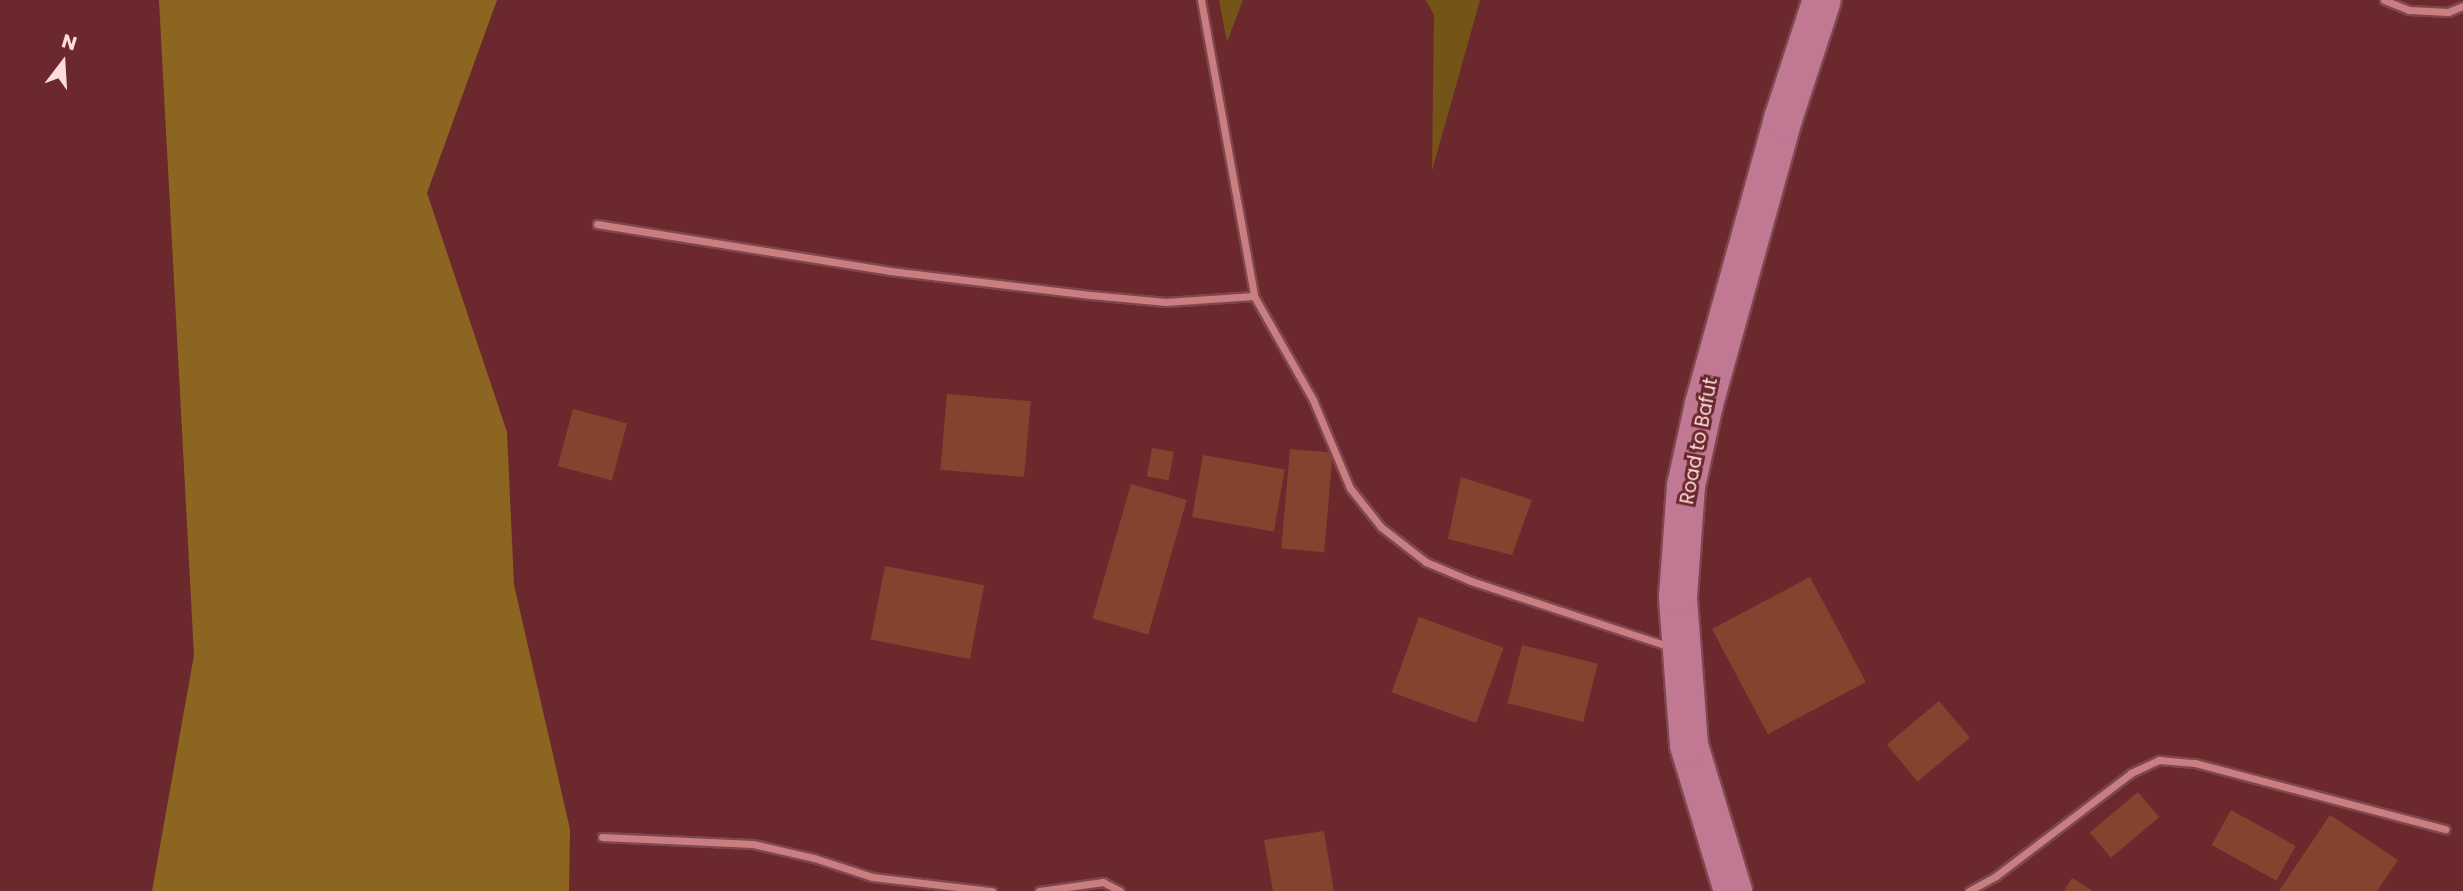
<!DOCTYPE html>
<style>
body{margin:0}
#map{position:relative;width:2463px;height:891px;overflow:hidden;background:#6b292e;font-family:Poppins,sans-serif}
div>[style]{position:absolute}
.green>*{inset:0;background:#755418}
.forest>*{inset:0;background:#8c6620}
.building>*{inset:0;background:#84432f;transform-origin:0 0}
.roads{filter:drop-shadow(2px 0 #7e474e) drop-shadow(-2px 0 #7e474e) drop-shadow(0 2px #7e474e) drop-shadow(0 -2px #7e474e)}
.street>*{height:7px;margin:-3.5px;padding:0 3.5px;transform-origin:3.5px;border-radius:3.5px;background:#c97e80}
.secondary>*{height:38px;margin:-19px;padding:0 19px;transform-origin:19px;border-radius:19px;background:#c07893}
span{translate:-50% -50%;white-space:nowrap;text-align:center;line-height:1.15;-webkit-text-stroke:6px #6b292e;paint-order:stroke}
.street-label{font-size:19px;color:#fdd}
.north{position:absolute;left:28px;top:28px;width:70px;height:70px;-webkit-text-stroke:5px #6b292e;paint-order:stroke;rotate:17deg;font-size:19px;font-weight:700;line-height:28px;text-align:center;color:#fdd}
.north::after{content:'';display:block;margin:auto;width:24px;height:32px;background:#fdd;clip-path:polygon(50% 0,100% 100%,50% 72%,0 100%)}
</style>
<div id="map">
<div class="green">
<div style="clip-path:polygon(1219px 0,1243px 0,1227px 42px)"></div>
<div style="clip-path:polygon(1426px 0,1480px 0,1432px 171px,1434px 15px)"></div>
</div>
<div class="forest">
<div style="clip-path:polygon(159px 0,497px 0,427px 193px,507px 432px,514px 585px,570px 829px,569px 891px,152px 891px,194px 655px)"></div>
</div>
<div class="building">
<div style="left:947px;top:394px;width:84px;height:76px;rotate:5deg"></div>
<div style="left:573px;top:409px;width:56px;height:59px;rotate:15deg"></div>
<div style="left:1152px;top:448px;width:22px;height:29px;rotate:10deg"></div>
<div style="left:1290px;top:449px;width:43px;height:100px;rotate:5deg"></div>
<div style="left:1203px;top:455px;width:83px;height:63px;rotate:10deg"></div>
<div style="clip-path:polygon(1461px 477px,1532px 500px,1512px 555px,1448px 539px)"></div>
<div style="left:1131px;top:484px;width:58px;height:140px;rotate:16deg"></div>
<div style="left:885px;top:566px;width:101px;height:75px;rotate:11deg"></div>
<div style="left:1810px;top:577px;width:119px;height:111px;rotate:62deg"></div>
<div style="left:1419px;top:617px;width:90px;height:80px;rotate:20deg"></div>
<div style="left:1522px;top:645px;width:78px;height:60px;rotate:14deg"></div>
<div style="left:1939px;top:701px;width:48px;height:68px;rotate:50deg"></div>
<div style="left:2138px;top:792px;width:33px;height:63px;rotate:50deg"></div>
<div style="left:2231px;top:810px;width:74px;height:40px;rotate:29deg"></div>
<div style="clip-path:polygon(2330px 815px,2398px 860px,2377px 891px,2279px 891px)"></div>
<div style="clip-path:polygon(1324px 831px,1334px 891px,1273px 891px,1264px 840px)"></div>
<div style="clip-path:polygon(2072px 878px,2093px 891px,2064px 891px)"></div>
</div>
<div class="roads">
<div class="street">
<div style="left:1201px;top:0;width:301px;rotate:79.8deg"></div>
<div style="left:1254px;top:296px;width:120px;rotate:60.4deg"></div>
<div style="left:1313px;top:400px;width:95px;rotate:67.2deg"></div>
<div style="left:1350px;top:488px;width:50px;rotate:51.5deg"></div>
<div style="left:1381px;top:527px;width:57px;rotate:37.9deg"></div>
<div style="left:1426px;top:562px;width:49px;rotate:22.9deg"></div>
<div style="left:1471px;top:581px;width:210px;rotate:18.3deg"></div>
<div style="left:2384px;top:0;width:27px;rotate:22deg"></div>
<div style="left:2409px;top:10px;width:39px;rotate:3deg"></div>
<div style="left:2448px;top:12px;width:16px;rotate:-22deg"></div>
<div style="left:597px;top:224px;width:297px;rotate:9.1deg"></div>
<div style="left:890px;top:271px;width:202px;rotate:6.8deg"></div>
<div style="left:1091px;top:295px;width:75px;rotate:5.3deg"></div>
<div style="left:1166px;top:302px;width:88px;rotate:-3.9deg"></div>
<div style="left:602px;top:837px;width:151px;rotate:2.7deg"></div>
<div style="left:753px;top:844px;width:63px;rotate:12.9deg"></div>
<div style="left:814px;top:858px;width:61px;rotate:18.1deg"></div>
<div style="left:872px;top:877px;width:121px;rotate:6.7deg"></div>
<div style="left:1039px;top:891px;width:65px;rotate:-8deg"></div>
<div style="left:1103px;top:882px;width:19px;rotate:28deg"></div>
<div style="left:1969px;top:891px;width:31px;rotate:-29deg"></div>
<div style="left:1996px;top:876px;width:170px;rotate:-37.3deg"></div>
<div style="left:2131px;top:773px;width:31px;rotate:-25deg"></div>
<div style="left:2159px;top:760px;width:36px;rotate:5deg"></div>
<div style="left:2195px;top:763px;width:259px;rotate:14.8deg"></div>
</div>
<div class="secondary">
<div style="left:1733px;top:891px;width:152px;rotate:-106.8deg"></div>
<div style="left:1689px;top:745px;width:148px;rotate:-94.3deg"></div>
<div style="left:1678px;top:597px;width:111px;rotate:-85.9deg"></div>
<div style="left:1686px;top:486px;width:84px;rotate:-77.6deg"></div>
<div style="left:1704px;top:404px;width:296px;rotate:-74.5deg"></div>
<div style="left:1783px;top:119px;width:125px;rotate:-71.9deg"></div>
</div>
</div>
<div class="street-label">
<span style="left:1699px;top:441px;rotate:-79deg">Road to Bafut</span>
</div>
<div class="north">N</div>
</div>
